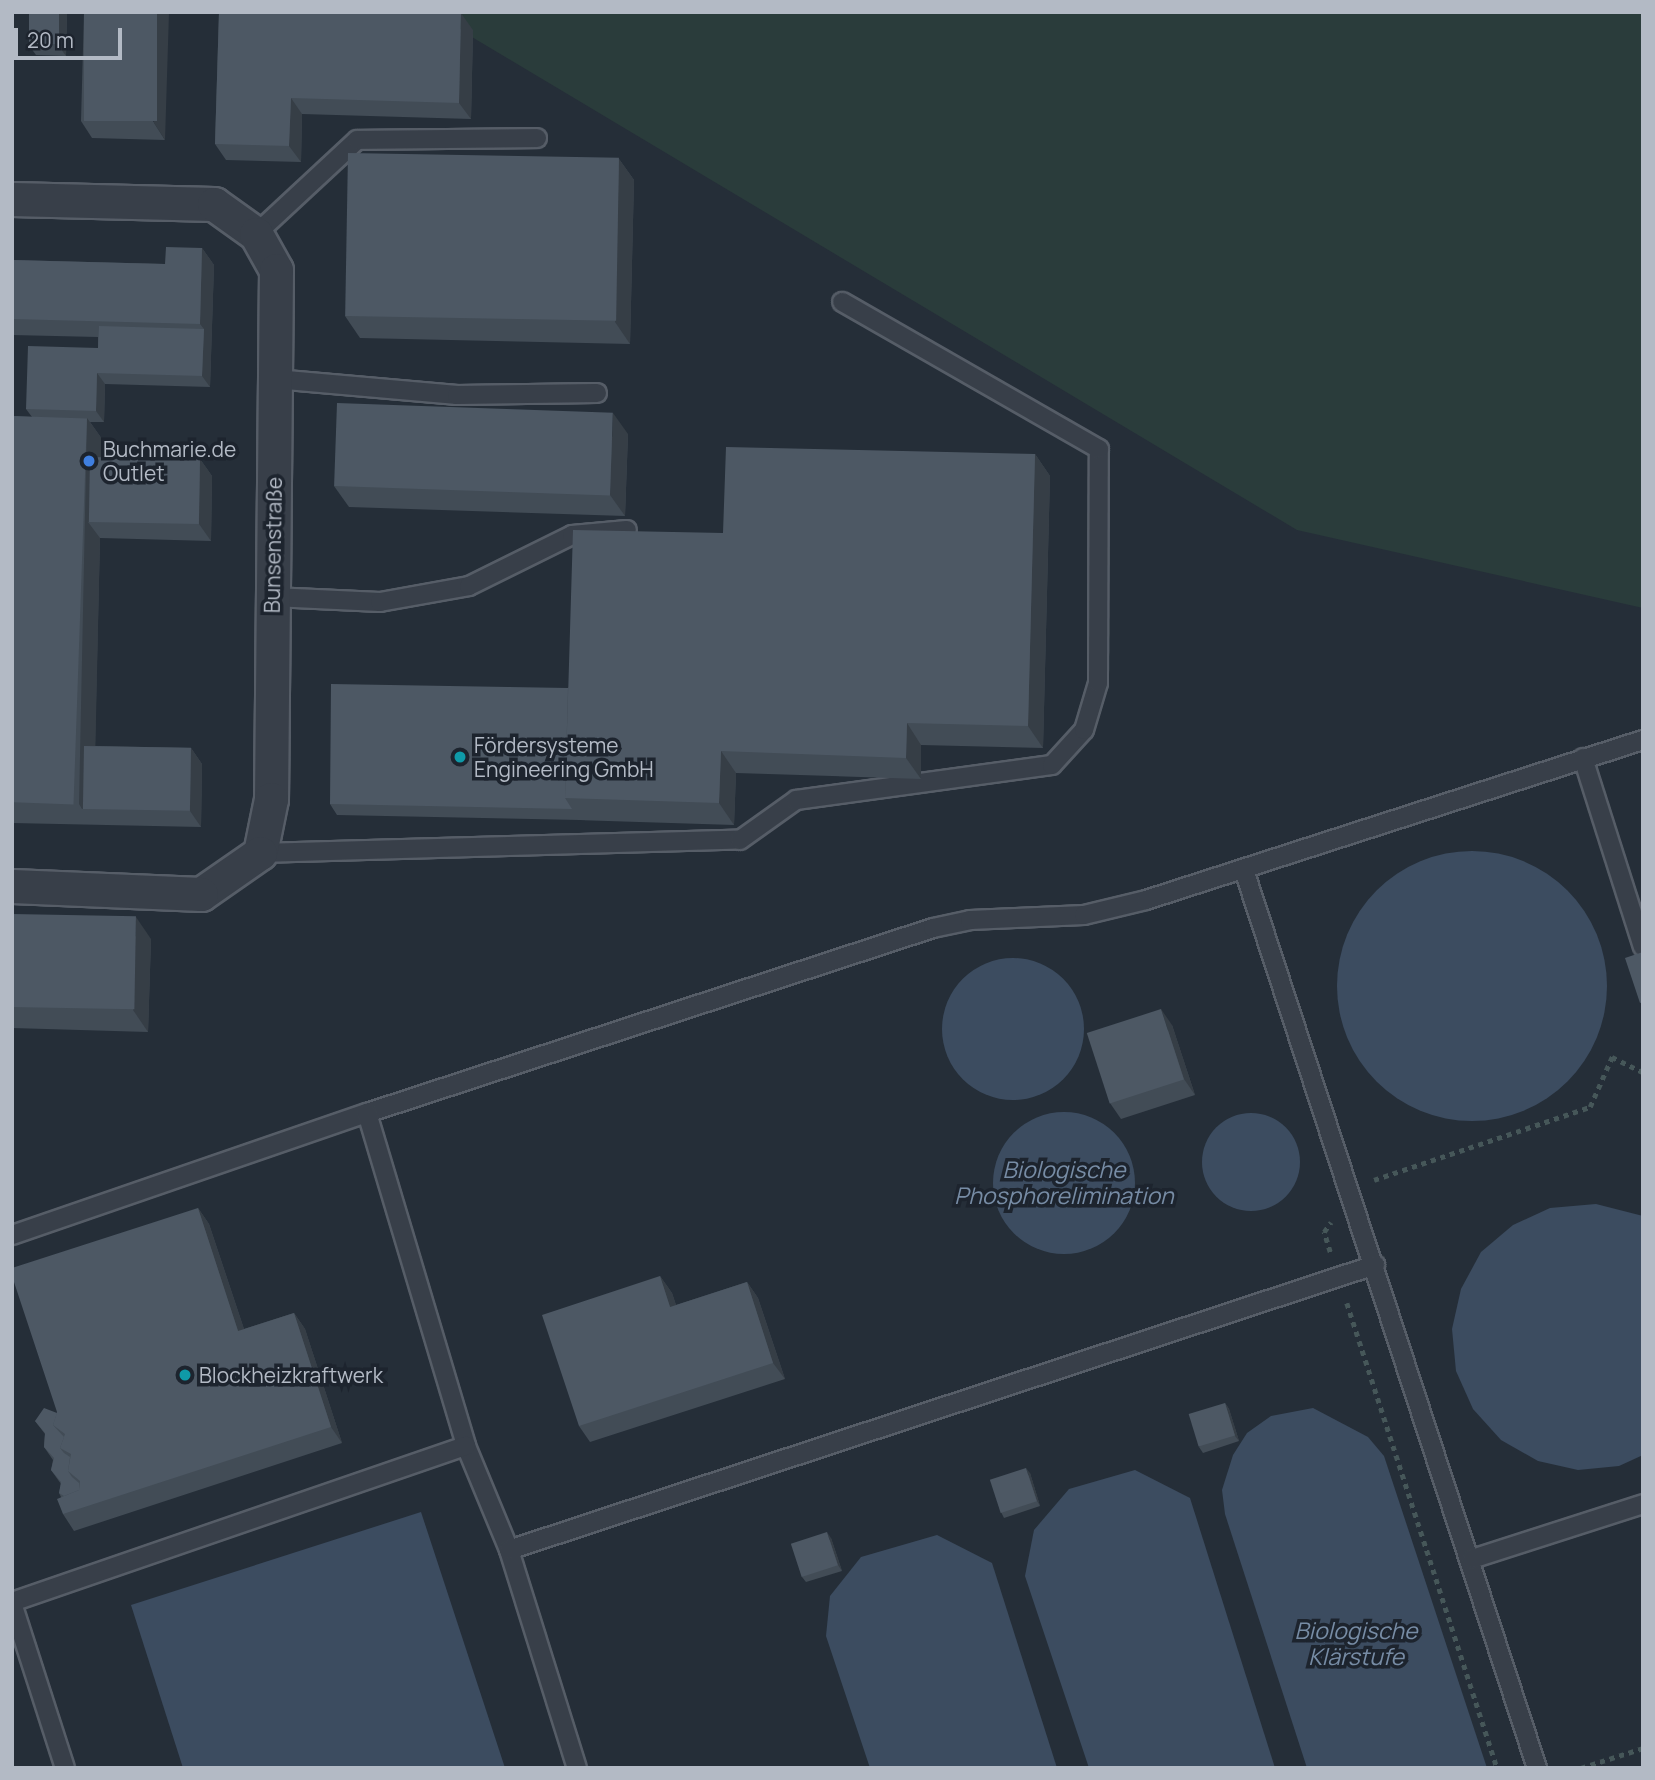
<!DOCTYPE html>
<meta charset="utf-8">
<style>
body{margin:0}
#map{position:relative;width:1655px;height:1780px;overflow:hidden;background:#252e38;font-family:Manrope,sans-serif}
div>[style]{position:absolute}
.green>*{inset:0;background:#2a3c3b}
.water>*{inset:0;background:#3c4c60}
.round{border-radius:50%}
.path>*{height:4.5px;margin-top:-2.25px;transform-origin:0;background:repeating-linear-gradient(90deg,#465759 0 5px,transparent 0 10px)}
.roads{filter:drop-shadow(2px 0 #565d67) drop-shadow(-2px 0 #565d67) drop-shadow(0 2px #565d67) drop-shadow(0 -2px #565d67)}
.lane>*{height:18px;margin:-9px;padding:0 9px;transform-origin:9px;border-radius:9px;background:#383f49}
.street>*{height:33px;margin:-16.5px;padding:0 16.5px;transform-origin:16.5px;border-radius:16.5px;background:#383f49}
.wall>*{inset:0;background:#424c56}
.shaded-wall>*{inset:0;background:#363e46}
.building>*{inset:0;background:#4d5864;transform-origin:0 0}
.dots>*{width:19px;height:19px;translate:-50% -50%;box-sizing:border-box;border:4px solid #1d242e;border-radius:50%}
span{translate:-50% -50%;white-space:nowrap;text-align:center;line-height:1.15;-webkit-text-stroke:7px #1d242e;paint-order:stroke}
.poi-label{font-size:21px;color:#b3bac5}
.left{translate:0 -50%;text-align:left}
.street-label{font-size:21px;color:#b3bac5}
.water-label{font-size:23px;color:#778ca5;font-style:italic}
.frame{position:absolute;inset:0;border:14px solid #b3bac5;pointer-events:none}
.scale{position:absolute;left:14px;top:28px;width:108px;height:32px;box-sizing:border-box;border:4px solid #b3bac5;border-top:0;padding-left:9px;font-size:21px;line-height:24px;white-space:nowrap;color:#b3bac5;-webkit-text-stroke:5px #1d242e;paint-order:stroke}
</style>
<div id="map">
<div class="green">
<div style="clip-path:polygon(430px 12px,1643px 12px,1643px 608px,1297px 530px)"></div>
</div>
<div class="water">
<div class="round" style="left:1337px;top:851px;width:270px;height:270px"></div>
<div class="round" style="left:942px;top:958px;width:142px;height:142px"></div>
<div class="round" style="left:993px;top:1112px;width:142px;height:142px"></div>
<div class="round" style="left:1202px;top:1113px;width:98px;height:98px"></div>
<div style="clip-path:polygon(1596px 1204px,1643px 1216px,1643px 1455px,1619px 1466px,1578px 1470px,1538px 1461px,1501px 1440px,1473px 1409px,1456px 1371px,1452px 1329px,1461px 1289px,1481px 1252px,1513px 1225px,1550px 1208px)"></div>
<div style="clip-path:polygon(1313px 1408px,1368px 1437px,1384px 1456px,1487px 1768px,1307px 1768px,1225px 1514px,1222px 1490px,1233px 1455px,1247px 1433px,1271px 1416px)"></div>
<div style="clip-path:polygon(1135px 1470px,1190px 1498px,1275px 1768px,1089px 1768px,1025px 1576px,1034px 1530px,1069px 1489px)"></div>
<div style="clip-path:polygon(421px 1512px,505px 1768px,183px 1768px,131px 1605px)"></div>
<div style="clip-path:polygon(937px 1535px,992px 1563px,1057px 1768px,870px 1768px,826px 1636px,830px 1596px,861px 1557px)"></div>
</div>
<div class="path">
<div style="left:1374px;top:1180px;width:228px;rotate:-18.7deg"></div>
<div style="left:1590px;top:1107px;width:55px;rotate:-66.3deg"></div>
<div style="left:1612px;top:1057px;width:34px;rotate:26deg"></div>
<div style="left:1330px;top:1252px;width:21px;rotate:-107deg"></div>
<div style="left:1324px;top:1232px;width:12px;rotate:-55deg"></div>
<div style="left:1347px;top:1303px;width:489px;rotate:72.1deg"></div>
<div style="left:1581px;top:1768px;width:65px;rotate:-17.9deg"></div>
</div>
<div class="roads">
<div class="lane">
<div style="left:256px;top:234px;width:138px;rotate:-42.9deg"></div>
<div style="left:357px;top:140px;width:180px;rotate:-0.6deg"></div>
<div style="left:275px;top:379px;width:183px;rotate:5deg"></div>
<div style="left:457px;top:395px;width:140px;rotate:-0.8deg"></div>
<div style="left:273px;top:597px;width:107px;rotate:2.7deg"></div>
<div style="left:380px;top:602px;width:90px;rotate:-10.2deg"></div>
<div style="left:469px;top:586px;width:115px;rotate:-26.3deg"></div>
<div style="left:572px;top:535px;width:55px;rotate:-5.2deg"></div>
<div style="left:1583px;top:758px;width:198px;rotate:72.4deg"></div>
<div style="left:260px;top:853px;width:480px;rotate:-1.6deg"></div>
<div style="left:740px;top:840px;width:69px;rotate:-35.5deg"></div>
<div style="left:796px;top:800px;width:258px;rotate:-7.8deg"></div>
<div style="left:1052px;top:765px;width:47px;rotate:-47.6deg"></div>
<div style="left:1084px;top:730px;width:49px;rotate:-73.4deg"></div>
<div style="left:1098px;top:683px;width:234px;rotate:-89.8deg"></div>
<div style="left:1099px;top:449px;width:296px;rotate:-150.2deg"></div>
<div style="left:1244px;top:870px;width:945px;rotate:71.93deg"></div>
<div style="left:367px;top:1113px;width:595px;rotate:-18.1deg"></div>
<div style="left:933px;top:928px;width:38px;rotate:-12deg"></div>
<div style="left:970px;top:920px;width:114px;rotate:-2.5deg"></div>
<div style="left:1084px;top:915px;width:64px;rotate:-13.6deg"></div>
<div style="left:1146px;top:900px;width:522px;rotate:-17.85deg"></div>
<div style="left:12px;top:1235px;width:375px;rotate:-19deg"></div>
<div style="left:367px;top:1113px;width:347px;rotate:73.4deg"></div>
<div style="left:466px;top:1446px;width:113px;rotate:67.5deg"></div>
<div style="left:509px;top:1550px;width:228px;rotate:72.7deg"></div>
<div style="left:509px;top:1550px;width:912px;rotate:-18.22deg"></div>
<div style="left:1472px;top:1559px;width:180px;rotate:-17.8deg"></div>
<div style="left:12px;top:1602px;width:480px;rotate:-19deg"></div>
<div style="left:12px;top:1603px;width:173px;rotate:72.2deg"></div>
</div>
<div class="street">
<div style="left:12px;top:199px;width:202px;rotate:1.4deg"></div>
<div style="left:214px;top:204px;width:52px;rotate:35.5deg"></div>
<div style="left:256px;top:234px;width:41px;rotate:60.9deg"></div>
<div style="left:276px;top:270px;width:529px;rotate:90.54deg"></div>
<div style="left:271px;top:799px;width:55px;rotate:101.5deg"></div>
<div style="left:260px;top:853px;width:72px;rotate:145.2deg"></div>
<div style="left:201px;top:894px;width:189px;rotate:-177.6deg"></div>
</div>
</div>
<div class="wall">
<div style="clip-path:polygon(67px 12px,66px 56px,36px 55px,28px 44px)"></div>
<div style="clip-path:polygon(84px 12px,165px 140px,92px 138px,81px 121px)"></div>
<div style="clip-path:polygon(219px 12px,473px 30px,471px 119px,302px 114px,301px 162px,226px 160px,215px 144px)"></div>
<div style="clip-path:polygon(619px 159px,634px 180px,630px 344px,360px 338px,345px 316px)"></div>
<div style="clip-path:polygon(202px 248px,214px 265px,210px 387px,105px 384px,104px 422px,90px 422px,102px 439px,102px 457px,200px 459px,212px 476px,211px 541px,100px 538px,95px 746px,191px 748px,202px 764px,201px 827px,12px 823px,12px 416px,32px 417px,26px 409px,98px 348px,98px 337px,12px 335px,12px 260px,165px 264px)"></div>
<div style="clip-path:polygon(628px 434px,625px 516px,349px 507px,334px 486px)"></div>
<div style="clip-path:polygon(1035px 454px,1050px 476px,1043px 748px,921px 745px,921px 779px,736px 773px,734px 825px,580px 820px,337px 815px,330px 804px,568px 688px,723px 533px)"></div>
<div style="clip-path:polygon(12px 914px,151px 939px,148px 1032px,12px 1028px)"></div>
<div style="clip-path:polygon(1172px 1025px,1195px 1095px,1121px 1119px,1110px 1103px)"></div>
<div style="clip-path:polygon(198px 1208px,209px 1224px,244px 1329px,294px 1313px,305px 1329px,342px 1443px,74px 1531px,63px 1514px,61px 1497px,59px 1493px,61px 1484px,51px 1470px,53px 1460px,44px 1447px,45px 1434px,35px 1421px,57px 1413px)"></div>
<div style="clip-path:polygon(660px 1276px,672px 1293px,676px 1305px,747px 1282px,758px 1298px,785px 1379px,590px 1442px,579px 1426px)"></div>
<div style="clip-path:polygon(1225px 1403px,1229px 1409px,1239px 1441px,1203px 1453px,1199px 1447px)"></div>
<div style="clip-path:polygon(1030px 1473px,1040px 1506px,1004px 1518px,1001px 1512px)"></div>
<div style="clip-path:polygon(831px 1538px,842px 1571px,806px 1582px,802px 1577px)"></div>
</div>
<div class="shaded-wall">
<div style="clip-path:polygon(59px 12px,67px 12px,66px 56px,58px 45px)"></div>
<div style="clip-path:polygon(157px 12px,169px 12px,165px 140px,154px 123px)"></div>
<div style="clip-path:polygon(461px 13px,473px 30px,471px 119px,459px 103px)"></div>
<div style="clip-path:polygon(291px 98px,302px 114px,301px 162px,289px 146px)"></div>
<div style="clip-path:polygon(619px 159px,634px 180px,630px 344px,615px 322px)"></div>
<div style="clip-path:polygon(202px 248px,214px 265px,210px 387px,202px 376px,204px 329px,200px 324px)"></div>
<div style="clip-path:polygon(97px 373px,105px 384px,104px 422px,96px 411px)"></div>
<div style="clip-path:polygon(613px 413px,628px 434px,625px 516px,610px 495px)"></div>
<div style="clip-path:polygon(87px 418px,102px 439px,100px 522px,88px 522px,100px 538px,94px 809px,82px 809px,79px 804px)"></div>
<div style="clip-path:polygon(1035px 454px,1050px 476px,1043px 748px,1028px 726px)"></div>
<div style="clip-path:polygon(200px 459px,212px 476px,211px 541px,199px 524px)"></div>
<div style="clip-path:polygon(907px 723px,921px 745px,921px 779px,906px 758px)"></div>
<div style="clip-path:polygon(191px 748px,202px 764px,201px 827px,190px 811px)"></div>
<div style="clip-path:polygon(721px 751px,736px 773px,734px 825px,719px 803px)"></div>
<div style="clip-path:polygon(136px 917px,151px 939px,148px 1032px,133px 1010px)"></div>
<div style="clip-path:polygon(1161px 1009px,1172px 1025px,1195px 1095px,1184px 1079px)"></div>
<div style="clip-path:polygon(198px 1208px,209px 1224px,250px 1347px,238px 1331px)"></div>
<div style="clip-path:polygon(660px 1276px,672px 1293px,682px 1323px,670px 1307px)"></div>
<div style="clip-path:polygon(747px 1282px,758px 1298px,785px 1379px,773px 1363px)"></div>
<div style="clip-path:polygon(294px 1313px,305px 1329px,342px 1443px,331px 1427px)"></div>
<div style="clip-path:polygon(1225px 1403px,1229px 1409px,1239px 1441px,1235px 1436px)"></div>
<div style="clip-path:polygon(1026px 1468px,1030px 1473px,1040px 1506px,1037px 1501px)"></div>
<div style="clip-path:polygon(827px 1532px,831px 1538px,842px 1571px,838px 1565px)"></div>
</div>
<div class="building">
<div style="left:29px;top:12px;width:30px;height:32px"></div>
<div style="left:84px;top:12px;width:73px;height:109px"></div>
<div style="clip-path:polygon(219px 12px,425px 12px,461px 13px,459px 103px,291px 98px,289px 146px,215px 144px)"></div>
<div style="left:348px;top:153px;width:271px;height:163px;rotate:1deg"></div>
<div style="clip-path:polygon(166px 247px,202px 248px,200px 324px,12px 319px,12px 260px,165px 264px)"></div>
<div style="clip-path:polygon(99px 326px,204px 329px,202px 376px,97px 373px,96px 411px,26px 409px,28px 346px,98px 348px)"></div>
<div style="left:337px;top:403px;width:276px;height:83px;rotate:2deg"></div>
<div style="left:12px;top:416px;width:75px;height:386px;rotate:2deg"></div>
<div style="clip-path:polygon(726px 447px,1035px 454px,1028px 726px,907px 723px,906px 758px,721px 751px,719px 803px,565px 798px,573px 530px,723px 533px)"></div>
<div style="left:90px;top:457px;width:110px;height:65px;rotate:1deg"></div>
<div style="clip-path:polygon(331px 684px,568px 688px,565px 798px,572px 809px,330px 804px)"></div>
<div style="left:84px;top:746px;width:107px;height:63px;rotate:1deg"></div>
<div style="left:12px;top:914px;width:124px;height:93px;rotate:1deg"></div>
<div style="clip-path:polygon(1643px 952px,1643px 1002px,1640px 1003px,1625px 958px)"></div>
<div style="left:1161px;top:1009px;width:74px;height:78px;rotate:72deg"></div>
<div style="clip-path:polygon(198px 1208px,238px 1331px,294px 1313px,331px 1427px,63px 1514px,57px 1499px,79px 1490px,80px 1481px,68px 1471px,71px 1454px,60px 1448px,65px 1434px,53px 1425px,57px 1412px,12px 1276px,12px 1268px)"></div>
<div style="clip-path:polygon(660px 1276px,670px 1307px,747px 1282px,773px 1363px,579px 1426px,542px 1315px)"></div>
<div style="left:1225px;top:1403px;width:34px;height:38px;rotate:73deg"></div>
<div style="clip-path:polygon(44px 1408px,57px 1413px,53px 1425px,64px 1437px,60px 1448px,64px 1453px,70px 1457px,68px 1471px,72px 1477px,79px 1483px,79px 1490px,64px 1496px,59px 1493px,61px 1482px,51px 1470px,54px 1458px,44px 1447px,45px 1433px,35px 1421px)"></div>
<div style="left:1026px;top:1468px;width:35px;height:38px;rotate:72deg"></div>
<div style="left:827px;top:1532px;width:35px;height:38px;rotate:72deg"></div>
</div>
<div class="dots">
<div style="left:89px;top:461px;background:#3f7fe0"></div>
<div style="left:460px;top:757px;background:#0f9aa8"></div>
<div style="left:185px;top:1375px;background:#0f9aa8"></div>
</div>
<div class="poi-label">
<span class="left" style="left:103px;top:461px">Buchmarie.de<br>Outlet</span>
<span class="left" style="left:474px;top:757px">Fördersysteme<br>Engineering GmbH</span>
<span class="left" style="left:199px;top:1375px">Blockheizkraftwerk</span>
</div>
<div class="street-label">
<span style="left:273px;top:545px;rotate:-89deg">Bunsenstraße</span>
</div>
<div class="water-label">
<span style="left:1064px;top:1182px">Biologische<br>Phosphorelimination</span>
<span style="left:1356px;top:1643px">Biologische<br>Klärstufe</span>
</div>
<div class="frame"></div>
<div class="scale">20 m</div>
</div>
